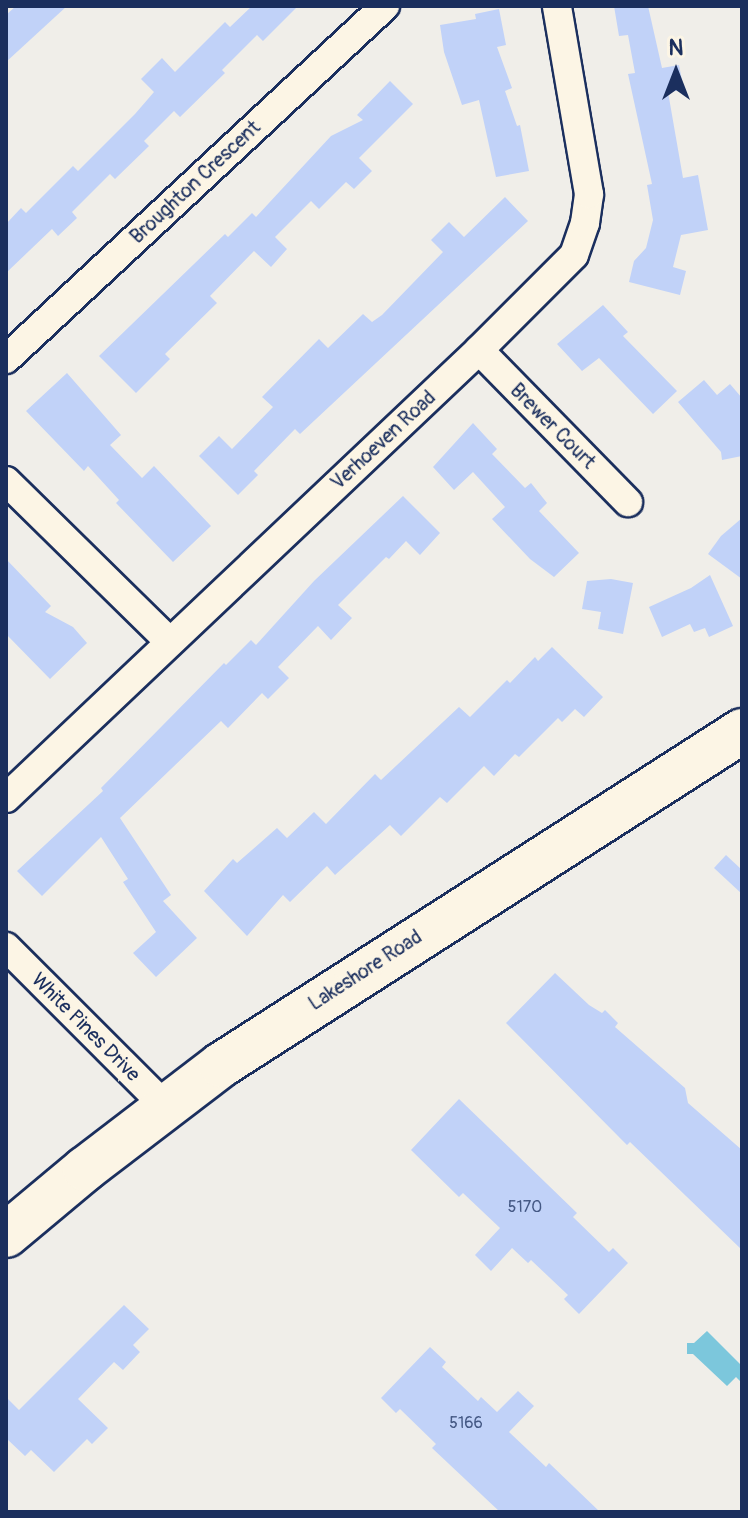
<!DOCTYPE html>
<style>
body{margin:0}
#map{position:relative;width:748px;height:1518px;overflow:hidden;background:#f0eee9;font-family:Pangolin,sans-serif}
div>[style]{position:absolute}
.water>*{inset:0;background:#7cc7dc}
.building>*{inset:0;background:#c1d2f8}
.roads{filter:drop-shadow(2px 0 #1b2f5e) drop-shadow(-2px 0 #1b2f5e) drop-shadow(0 2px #1b2f5e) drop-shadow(0 -2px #1b2f5e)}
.minor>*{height:28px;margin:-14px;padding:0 14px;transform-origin:14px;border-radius:14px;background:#fcf5e5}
.primary>*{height:44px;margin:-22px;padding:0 22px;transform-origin:22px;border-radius:22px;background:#fcf5e5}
span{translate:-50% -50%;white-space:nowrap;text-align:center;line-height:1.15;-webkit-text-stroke:8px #fcf5e5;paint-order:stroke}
.number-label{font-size:16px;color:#445884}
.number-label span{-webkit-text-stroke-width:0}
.street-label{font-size:20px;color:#1b2f5e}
.frame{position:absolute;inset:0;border:8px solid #1b2f5e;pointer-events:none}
.north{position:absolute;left:636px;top:32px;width:80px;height:80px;-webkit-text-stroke:6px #fcf5e5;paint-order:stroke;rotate:0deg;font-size:22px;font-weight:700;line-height:32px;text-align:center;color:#1b2f5e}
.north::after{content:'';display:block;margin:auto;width:28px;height:36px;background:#1b2f5e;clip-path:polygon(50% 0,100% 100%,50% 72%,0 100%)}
</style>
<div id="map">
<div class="water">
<div style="clip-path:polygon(707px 1331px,742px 1366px,742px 1383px,736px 1377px,727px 1386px,693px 1354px,687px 1354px,687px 1343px,694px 1343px)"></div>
</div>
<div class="building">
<div style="clip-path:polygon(16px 6px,67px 6px,6px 62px,6px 15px)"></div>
<div style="clip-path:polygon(252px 6px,298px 6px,263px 41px,257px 35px,222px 70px,225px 73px,180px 117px,174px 111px,144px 141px,149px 146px,115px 179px,110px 174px,72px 212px,77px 218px,58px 236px,52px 229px,6px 273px,6px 224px,21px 208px,26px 213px,73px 166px,78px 171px,135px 114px,154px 92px,141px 79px,162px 58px,175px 72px,225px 22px,230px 27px)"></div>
<div style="clip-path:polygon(614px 6px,648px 6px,662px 68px,679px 65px,684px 90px,668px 92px,683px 178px,698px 175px,708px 230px,681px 235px,673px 267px,686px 271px,680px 295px,629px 282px,634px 261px,646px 248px,653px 220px,647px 185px,652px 184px,628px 74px,635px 73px,628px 35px,619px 36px)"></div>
<div style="clip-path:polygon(499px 9px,506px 45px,497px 47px,512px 88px,505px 91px,517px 126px,520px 125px,529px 171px,496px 177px,479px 100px,462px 105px,444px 52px,440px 25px,476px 19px,475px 14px)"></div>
<div style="clip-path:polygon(390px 81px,413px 104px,359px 158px,372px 171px,354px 189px,346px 182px,319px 209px,311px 201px,275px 237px,287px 249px,271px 267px,254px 251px,210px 296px,217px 303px,165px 354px,170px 359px,136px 393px,99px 356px,225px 234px,228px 237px,252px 213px,256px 217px,331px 136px,363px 120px,357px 115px)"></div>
<div style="clip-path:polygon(505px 197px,528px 221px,300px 434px,295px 429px,254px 471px,258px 475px,238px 495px,199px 456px,219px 436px,232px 449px,273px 407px,262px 397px,319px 339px,328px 348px,363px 314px,372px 322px,382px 315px,443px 252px,431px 240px,449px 222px,464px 237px)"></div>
<div style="clip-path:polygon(603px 305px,628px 332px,623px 336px,677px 391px,653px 414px,599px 358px,582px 371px,557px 344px)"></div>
<div style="clip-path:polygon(67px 373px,121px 435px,110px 445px,142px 478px,154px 466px,211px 526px,173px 562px,116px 503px,119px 500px,88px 466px,84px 471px,26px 411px)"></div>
<div style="clip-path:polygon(704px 380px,717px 395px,730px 384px,742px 398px,742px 456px,722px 460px,721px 452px,678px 402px)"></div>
<div style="clip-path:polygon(473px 423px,497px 449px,492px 454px,525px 488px,531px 483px,547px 503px,539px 511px,579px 553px,554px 577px,530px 559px,492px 519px,505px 507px,473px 472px,454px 490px,433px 467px)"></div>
<div style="clip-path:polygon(403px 496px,440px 533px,420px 555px,406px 541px,389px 559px,386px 557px,338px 605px,352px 618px,331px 640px,318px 626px,278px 667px,289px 678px,268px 699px,262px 693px,228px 728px,221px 721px,120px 818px,171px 895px,163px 901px,197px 938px,156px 977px,133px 953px,156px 932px,123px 882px,128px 879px,101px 837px,42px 896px,17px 871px,103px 791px,101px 788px,224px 663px,226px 665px,251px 640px,256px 645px,314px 581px)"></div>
<div style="clip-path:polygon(742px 518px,742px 579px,708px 554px,721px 536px)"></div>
<div style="clip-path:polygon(6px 559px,51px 606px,45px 612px,73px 627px,87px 643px,50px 679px,6px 634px)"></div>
<div style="clip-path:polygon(710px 575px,733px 626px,709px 637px,705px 628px,694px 632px,690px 624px,662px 637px,649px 607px,691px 588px)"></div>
<div style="clip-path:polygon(611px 579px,633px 583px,623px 634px,598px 629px,601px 612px,582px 609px,587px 581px)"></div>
<div style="clip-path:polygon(552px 647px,603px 697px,584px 717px,575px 709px,562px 722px,558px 718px,519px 757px,515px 754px,494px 776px,484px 766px,447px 803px,440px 797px,401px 836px,390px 825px,335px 875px,327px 866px,290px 902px,283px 895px,247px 936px,204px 891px,233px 859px,237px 863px,277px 828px,287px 838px,314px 812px,326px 824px,375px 774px,381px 780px,459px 707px,470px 717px,507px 680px,510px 683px,535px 657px,538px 661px)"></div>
<div style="clip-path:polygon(726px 855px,742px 870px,742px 894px,714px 868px)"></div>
<div style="clip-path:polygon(555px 973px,589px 1005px,602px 1013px,605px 1010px,618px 1023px,615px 1027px,685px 1088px,688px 1103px,742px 1150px,742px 1250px,630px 1142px,627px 1145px,618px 1136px,506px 1023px)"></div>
<div style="clip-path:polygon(459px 1099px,577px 1213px,573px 1217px,609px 1252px,613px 1248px,628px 1263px,579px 1314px,564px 1299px,568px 1295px,531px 1260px,528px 1263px,512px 1248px,491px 1271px,475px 1255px,500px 1228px,463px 1193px,459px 1197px,411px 1150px)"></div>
<div style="clip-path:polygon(124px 1305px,149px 1329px,133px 1345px,140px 1352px,123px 1370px,114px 1362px,78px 1399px,108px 1428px,92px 1444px,87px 1439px,54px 1472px,31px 1450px,25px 1456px,6px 1438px,6px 1397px,19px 1410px)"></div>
<div style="clip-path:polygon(430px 1347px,446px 1362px,442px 1367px,478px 1401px,481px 1397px,497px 1412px,518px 1391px,534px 1406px,509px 1432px,546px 1467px,549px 1463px,600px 1512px,500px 1512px,432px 1448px,436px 1444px,400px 1409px,396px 1413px,381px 1398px)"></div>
</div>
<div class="roads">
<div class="minor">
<div style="left:479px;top:350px;width:213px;rotate:45.6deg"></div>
<div style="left:6px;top:359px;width:518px;rotate:-42.97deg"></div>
<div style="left:6px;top:481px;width:228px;rotate:44.5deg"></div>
<div style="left:6px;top:798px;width:651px;rotate:-43.45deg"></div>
<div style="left:479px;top:350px;width:134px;rotate:-45deg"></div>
<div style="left:574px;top:255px;width:34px;rotate:-71deg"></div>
<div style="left:585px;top:223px;width:29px;rotate:-82deg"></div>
<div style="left:589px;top:194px;width:191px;rotate:-99.7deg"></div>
<div style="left:6px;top:947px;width:225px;rotate:45deg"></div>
</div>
<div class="primary">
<div style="left:6px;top:1235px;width:103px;rotate:-39.9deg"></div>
<div style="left:85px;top:1169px;width:171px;rotate:-37.4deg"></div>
<div style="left:221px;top:1065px;width:619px;rotate:-32.66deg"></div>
</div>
</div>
<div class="number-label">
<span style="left:525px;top:1207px">5170</span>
<span style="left:466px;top:1423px">5166</span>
</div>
<div class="street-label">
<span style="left:195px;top:182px;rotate:-43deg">Broughton Crescent</span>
<span style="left:553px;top:426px;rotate:45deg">Brewer Court</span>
<span style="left:383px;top:440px;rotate:-43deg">Verhoeven Road</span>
<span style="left:365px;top:970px;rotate:-33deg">Lakeshore Road</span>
<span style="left:86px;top:1027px;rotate:45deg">White Pines Drive</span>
</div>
<div class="frame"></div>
<div class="north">N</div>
</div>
